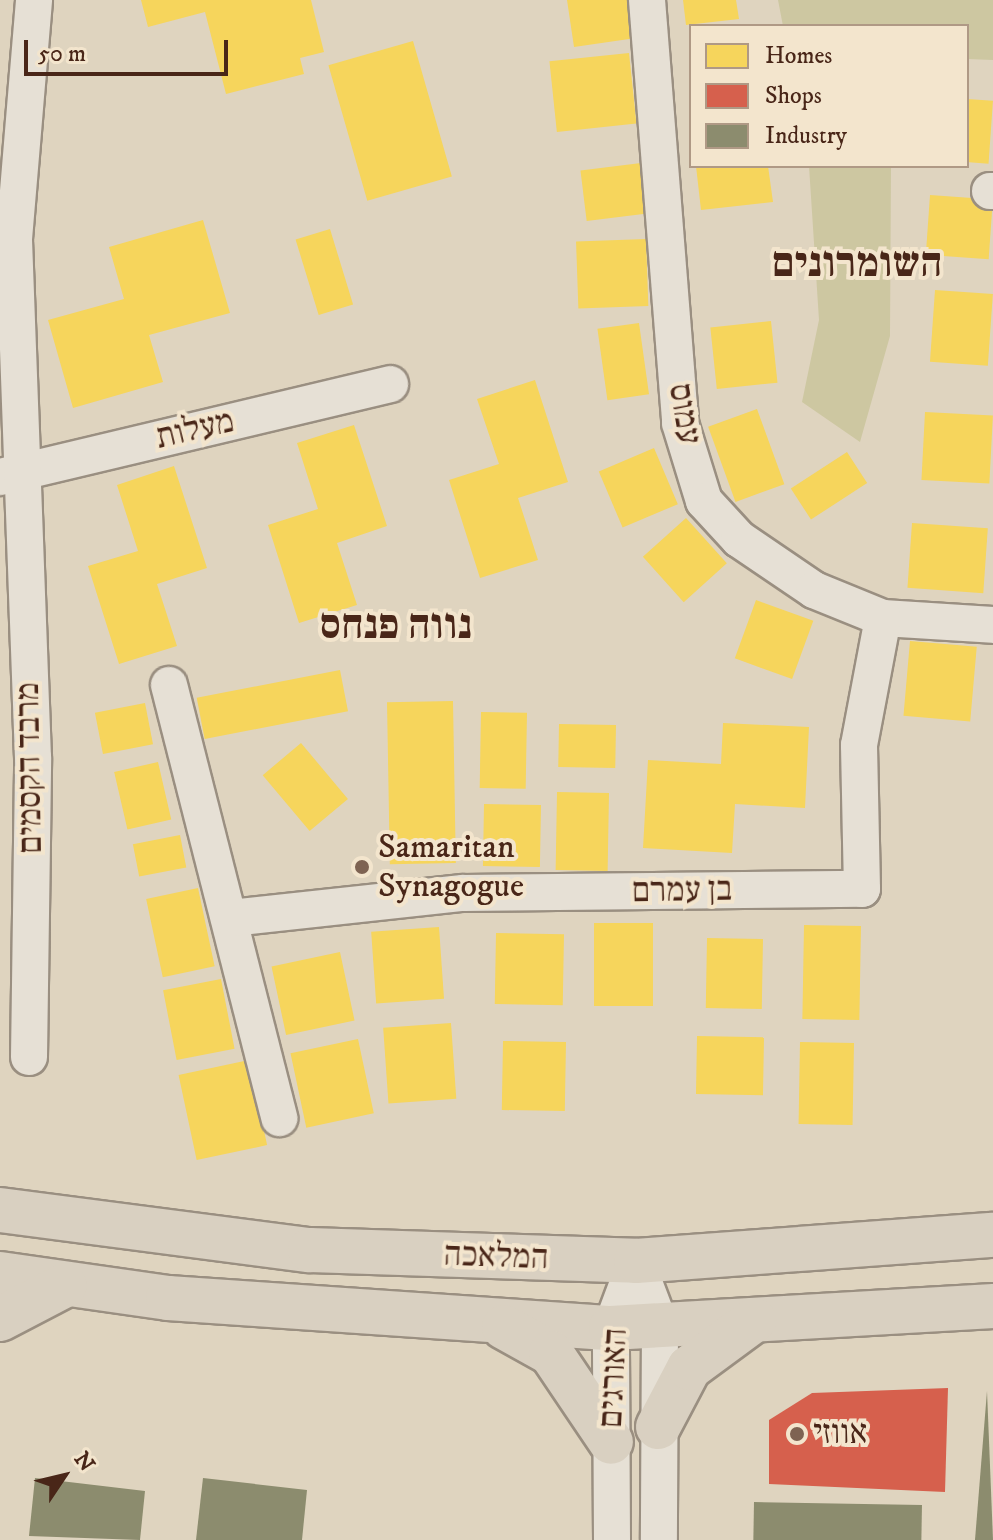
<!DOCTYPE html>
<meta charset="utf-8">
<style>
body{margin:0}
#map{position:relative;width:993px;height:1540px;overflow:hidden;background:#dfd4bf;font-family:"IM FELL DW Pica","Frank Ruhl Libre",serif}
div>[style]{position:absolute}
.green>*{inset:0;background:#cdc7a1}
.homes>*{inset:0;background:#f6d55c;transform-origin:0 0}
.shops>*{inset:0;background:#d6604d}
.industry>*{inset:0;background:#8c8c6e;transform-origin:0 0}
.roads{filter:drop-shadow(2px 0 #9a8f81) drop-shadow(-2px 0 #9a8f81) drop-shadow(0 2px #9a8f81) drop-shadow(0 -2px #9a8f81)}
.minor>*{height:36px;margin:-18px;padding:0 18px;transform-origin:18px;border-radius:18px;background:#e6e0d5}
.major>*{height:44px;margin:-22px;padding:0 22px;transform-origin:22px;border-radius:22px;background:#d9d0c1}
.dots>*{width:22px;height:22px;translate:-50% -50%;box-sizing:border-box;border:4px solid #f3e5cd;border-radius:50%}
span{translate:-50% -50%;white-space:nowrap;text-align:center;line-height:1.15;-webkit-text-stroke:8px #f3e5cd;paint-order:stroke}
.street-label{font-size:34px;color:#492618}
.poi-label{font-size:34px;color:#492618}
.left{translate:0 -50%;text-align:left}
.district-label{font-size:42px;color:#492618;font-weight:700}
.legend{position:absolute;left:689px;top:24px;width:280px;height:144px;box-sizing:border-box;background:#f3e5cd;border:2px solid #af9985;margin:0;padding:10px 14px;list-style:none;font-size:24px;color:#492618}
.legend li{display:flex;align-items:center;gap:16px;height:40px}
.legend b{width:40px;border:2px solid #af9985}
.north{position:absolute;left:24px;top:1436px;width:80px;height:80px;-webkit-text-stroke:6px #f3e5cd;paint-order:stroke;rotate:55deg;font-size:22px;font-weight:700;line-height:32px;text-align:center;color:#492618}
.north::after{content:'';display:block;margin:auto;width:28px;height:36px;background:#492618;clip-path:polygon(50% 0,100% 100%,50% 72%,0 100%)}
.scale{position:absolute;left:24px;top:40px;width:204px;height:36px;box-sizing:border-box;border:4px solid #492618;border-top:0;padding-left:10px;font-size:24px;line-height:28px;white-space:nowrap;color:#492618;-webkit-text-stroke:6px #f3e5cd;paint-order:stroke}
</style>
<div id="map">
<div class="green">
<div style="clip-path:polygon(778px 0,993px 0,993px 60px,967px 59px,967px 26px,783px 26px)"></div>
<div style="clip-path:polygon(809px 166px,891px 166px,890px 336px,860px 442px,802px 402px,819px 320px)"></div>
</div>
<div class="homes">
<div style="clip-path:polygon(141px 0,311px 0,324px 52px,300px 58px,304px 74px,226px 94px,205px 12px,148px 27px)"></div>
<div style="clip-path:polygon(567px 0,630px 0,636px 38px,574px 47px)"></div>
<div style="clip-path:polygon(683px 0,736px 0,739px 19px,686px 25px)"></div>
<div style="left:413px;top:41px;width:141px;height:88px;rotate:74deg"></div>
<div style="left:629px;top:53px;width:71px;height:80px;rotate:84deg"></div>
<div style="left:967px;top:99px;width:26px;height:63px;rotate:4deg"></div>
<div style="left:641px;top:163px;width:51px;height:61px;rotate:83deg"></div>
<div style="clip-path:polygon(696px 166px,768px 166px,773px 202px,701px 210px)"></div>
<div style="left:930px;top:195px;width:63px;height:60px;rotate:4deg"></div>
<div style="clip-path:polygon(203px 220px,230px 313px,149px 335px,163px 382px,73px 408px,48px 320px,124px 299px,109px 247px)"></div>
<div style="left:330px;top:229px;width:79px;height:36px;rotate:73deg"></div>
<div style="left:646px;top:239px;width:67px;height:70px;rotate:88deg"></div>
<div style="left:935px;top:290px;width:58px;height:72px;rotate:4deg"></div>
<div style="left:771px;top:321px;width:62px;height:61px;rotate:84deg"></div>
<div style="left:639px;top:323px;width:72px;height:42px;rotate:82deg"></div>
<div style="clip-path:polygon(535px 380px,568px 482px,518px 498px,538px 560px,480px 578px,449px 480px,499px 464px,477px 399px)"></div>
<div style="left:757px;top:409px;width:80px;height:52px;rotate:70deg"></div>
<div style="left:925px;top:412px;width:68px;height:68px;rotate:3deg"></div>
<div style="clip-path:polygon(354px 425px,387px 526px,337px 543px,357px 605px,299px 623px,268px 525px,318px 509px,297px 443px)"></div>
<div style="left:654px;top:448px;width:61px;height:60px;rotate:67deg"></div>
<div style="left:847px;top:452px;width:37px;height:67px;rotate:57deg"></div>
<div style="clip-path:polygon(174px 466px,207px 568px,157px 584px,177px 646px,119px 664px,88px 566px,138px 551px,117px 485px)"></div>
<div style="left:686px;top:518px;width:61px;height:58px;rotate:48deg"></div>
<div style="left:912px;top:523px;width:76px;height:65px;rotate:4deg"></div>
<div style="left:756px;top:600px;width:61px;height:62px;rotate:20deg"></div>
<div style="left:910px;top:641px;width:67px;height:75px;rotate:5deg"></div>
<div style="left:340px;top:670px;width:42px;height:146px;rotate:79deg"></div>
<div style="left:453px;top:701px;width:162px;height:66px;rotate:89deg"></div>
<div style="left:145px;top:703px;width:42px;height:51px;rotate:79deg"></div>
<div style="left:481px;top:712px;width:46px;height:76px;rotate:1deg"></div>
<div style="clip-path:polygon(723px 723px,809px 727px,805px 808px,735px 804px,732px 853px,643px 848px,648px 760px,721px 764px)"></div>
<div style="left:559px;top:724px;width:57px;height:43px;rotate:1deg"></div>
<div style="left:301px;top:743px;width:73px;height:50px;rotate:50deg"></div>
<div style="left:158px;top:762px;width:59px;height:45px;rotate:77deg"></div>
<div style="left:557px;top:792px;width:52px;height:78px;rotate:1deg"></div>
<div style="left:484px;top:804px;width:57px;height:62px;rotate:1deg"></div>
<div style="left:180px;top:835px;width:33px;height:48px;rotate:79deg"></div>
<div style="left:198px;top:888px;width:80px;height:53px;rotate:78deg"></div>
<div style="left:594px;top:923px;width:59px;height:83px"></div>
<div style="left:804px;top:925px;width:57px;height:94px;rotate:1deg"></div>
<div style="left:439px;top:927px;width:72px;height:68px;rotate:86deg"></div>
<div style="left:496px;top:933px;width:68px;height:71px;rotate:1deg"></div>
<div style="left:707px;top:938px;width:56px;height:70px;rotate:1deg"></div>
<div style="left:340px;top:952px;width:70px;height:70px;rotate:78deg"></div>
<div style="left:221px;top:979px;width:71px;height:59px;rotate:79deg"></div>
<div style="left:451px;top:1023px;width:76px;height:68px;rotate:86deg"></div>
<div style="left:697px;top:1036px;width:67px;height:58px;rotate:1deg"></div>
<div style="left:358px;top:1039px;width:76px;height:69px;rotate:78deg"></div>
<div style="left:503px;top:1041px;width:63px;height:69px;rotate:1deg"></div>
<div style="left:800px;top:1042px;width:54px;height:82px;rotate:1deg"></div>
<div style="left:249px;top:1060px;width:87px;height:72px;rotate:78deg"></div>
</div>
<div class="shops">
<div style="clip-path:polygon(948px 1388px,945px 1492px,769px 1484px,769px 1420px,812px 1393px)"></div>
</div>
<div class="industry">
<div style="clip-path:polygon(987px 1391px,993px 1540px,975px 1540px)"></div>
<div style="clip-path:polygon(35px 1478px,145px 1491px,140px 1540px,29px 1536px)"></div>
<div style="clip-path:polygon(203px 1478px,307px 1490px,302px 1540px,196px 1540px)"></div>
<div style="left:754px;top:1502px;width:168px;height:38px;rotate:1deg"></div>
</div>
<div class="roads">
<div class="minor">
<div style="left:647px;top:0;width:424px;rotate:85.5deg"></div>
<div style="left:680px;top:423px;width:82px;rotate:72.9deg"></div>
<div style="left:704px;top:501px;width:52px;rotate:47.4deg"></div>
<div style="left:739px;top:539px;width:91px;rotate:34.2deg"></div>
<div style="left:814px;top:590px;width:74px;rotate:22.1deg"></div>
<div style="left:883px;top:618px;width:110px;rotate:3.6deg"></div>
<div style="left:990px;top:191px;width:3px"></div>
<div style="left:0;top:477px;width:401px;rotate:-13.4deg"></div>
<div style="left:169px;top:685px;width:447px;rotate:75.7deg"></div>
<div style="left:231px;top:918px;width:233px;rotate:-6.2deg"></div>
<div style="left:463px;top:893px;width:399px;rotate:-0.6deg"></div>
<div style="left:862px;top:889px;width:144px;rotate:-91.2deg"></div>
<div style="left:859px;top:745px;width:129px;rotate:-79.3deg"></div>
<div style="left:29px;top:1057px;width:299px;rotate:-89.2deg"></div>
<div style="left:33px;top:758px;width:519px;rotate:-92.1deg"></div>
<div style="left:14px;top:239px;width:240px;rotate:-85.2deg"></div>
<div style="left:636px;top:1261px;width:68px;rotate:69.4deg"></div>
<div style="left:660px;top:1325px;width:215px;rotate:90.3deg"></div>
<div style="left:612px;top:1540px;width:212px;rotate:-90.3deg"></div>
<div style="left:611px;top:1328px;width:72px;rotate:-69.5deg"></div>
</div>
<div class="major">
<div style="left:0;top:1210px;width:313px;rotate:7.4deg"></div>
<div style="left:310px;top:1250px;width:326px;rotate:1.9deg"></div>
<div style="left:636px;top:1261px;width:358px;rotate:-4.2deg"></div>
<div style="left:0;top:1274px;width:170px;rotate:8.1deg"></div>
<div style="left:168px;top:1298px;width:444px;rotate:3.9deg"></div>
<div style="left:611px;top:1328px;width:383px;rotate:-3.3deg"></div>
<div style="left:0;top:1319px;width:73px;rotate:-27.6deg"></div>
<div style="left:504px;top:1327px;width:54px;rotate:29deg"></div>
<div style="left:551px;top:1353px;width:107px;rotate:56deg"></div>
<div style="left:658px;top:1427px;width:67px;rotate:-62.3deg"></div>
<div style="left:689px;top:1368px;width:81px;rotate:-36.4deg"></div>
</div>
</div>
<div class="dots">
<div style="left:362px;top:867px;background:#7e6352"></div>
<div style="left:797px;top:1434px;background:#7e6352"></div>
</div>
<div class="street-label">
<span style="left:684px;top:414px;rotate:80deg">עמוס</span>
<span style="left:195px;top:430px;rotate:-13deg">מעלות</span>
<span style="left:30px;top:768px;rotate:-91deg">מרבד הקסמים</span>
<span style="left:682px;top:891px;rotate:-1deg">בן עמרם</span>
<span style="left:496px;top:1257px;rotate:2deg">המלאכה</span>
<span style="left:614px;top:1378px;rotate:-87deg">האורגים</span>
</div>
<div class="poi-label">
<span class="left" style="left:378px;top:867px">Samaritan<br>Synagogue</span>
<span class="left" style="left:813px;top:1434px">אווזי</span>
</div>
<div class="district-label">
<span style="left:857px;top:264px">השומרונים</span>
<span style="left:396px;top:626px">נווה פנחס</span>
</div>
<ul class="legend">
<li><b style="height:22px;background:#f6d55c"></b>Homes</li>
<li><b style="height:22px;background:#d6604d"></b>Shops</li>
<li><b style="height:22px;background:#8c8c6e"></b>Industry</li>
</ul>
<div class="north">N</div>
<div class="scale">50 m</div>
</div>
